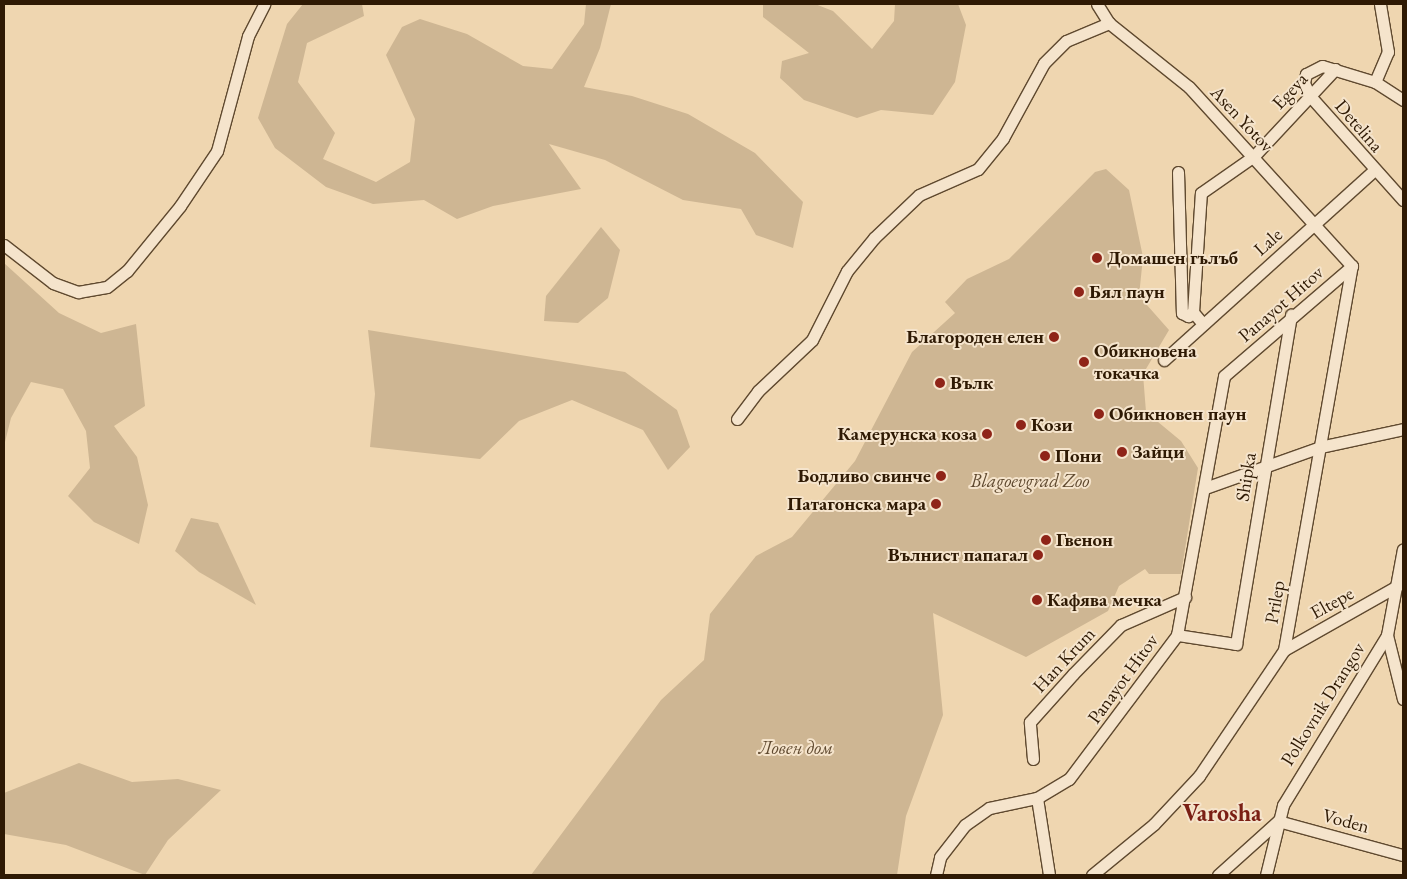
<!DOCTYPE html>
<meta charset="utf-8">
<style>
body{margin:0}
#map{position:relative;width:1407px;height:879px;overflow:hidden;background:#efd6b0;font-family:"EB Garamond",serif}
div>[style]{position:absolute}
.green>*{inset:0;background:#ceb693}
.roads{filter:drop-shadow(1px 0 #5f492f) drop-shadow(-1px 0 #5f492f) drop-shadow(0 1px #5f492f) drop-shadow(0 -1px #5f492f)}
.minor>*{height:11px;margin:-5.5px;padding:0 5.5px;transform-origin:5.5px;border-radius:5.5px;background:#f5e4cc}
.dots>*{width:14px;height:14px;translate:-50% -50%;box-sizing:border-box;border:2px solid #f5e4cc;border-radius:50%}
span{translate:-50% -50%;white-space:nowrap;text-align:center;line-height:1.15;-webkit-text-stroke:4px #f5e4cc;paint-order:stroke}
.street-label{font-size:19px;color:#2f1a04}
.poi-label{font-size:19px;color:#2f1a04;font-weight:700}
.left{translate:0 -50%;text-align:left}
.right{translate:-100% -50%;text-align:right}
.park-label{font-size:19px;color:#5f492f;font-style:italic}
.district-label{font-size:24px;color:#7a1f14;font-weight:700}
.frame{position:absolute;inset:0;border:5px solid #2f1a04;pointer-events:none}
</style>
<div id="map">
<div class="green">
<div style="clip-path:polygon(303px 4px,362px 4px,364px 16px,307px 43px,298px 82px,335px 133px,323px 159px,376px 182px,410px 162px,415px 119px,386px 55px,402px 27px,420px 19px,467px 34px,523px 66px,552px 69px,584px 24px,586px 4px,611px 4px,600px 48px,584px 87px,632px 96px,688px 114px,755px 153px,803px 202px,793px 248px,756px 235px,741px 209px,683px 200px,605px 160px,549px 144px,581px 189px,493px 206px,457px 219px,424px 200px,373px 204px,326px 187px,275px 148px,258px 118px,287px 24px)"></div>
<div style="clip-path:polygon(763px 4px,815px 4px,833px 11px,872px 49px,894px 21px,895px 4px,958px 4px,966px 25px,955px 82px,933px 115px,881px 110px,857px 118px,804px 100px,780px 78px,782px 61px,809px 53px,763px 17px)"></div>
<div style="clip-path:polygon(1106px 169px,1129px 190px,1143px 257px,1139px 296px,1169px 330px,1143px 374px,1146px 412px,1181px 441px,1198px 468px,1181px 574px,1149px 574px,1145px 569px,1119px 586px,1108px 611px,1026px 657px,933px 613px,943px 715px,906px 816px,897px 875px,531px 875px,661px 700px,704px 660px,710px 614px,756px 556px,792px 537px,855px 461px,912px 352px,955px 313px,945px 302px,967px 279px,1009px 259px,1095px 172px)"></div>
<div style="clip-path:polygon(601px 227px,620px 250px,608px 298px,578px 323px,544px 321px,546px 296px)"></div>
<div style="clip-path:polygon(4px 263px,59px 313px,101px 333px,136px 324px,145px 406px,114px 426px,137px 457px,148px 505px,139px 544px,94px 522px,68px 496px,90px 468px,86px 431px,63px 389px,31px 382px,11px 418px,4px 446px)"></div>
<div style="clip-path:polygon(368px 330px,625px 372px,677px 410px,690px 447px,668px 470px,643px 430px,572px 400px,519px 421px,480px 459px,370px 447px,375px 394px)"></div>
<div style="clip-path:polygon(191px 518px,218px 523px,256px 605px,199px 572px,175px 551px)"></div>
<div style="clip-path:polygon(79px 763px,132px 782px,178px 779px,221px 790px,168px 840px,145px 875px,66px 845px,4px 834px,4px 793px)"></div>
</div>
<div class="roads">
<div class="minor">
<div style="left:1097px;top:4px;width:22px;rotate:58deg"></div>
<div style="left:1109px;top:23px;width:102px;rotate:38.7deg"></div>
<div style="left:1189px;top:87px;width:242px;rotate:47.7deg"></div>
<div style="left:1375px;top:82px;width:33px;rotate:-67deg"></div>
<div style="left:1388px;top:52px;width:49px;rotate:-99.5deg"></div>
<div style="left:1403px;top:100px;width:33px;rotate:-147deg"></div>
<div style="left:1375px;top:82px;width:55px;rotate:-163.2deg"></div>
<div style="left:1322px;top:66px;width:18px;rotate:153deg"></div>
<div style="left:1306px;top:74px;width:9px;rotate:103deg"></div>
<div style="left:1304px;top:83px;width:14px;rotate:65deg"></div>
<div style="left:1310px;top:96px;width:140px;rotate:48.2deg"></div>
<div style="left:1178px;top:172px;width:141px;rotate:88.4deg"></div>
<div style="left:1182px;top:313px;width:7px;rotate:27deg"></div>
<div style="left:1188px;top:316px;width:6px;rotate:-39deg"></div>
<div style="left:4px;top:245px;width:62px;rotate:37.8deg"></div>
<div style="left:53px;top:283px;width:27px;rotate:20deg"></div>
<div style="left:78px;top:292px;width:29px;rotate:-10deg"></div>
<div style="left:107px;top:287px;width:26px;rotate:-39deg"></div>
<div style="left:127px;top:271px;width:84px;rotate:-50.8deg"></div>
<div style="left:180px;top:206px;width:66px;rotate:-56.1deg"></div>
<div style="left:217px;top:151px;width:119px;rotate:-74.9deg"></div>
<div style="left:248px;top:36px;width:36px;rotate:-63deg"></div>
<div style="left:1203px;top:324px;width:16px;rotate:-130deg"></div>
<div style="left:1193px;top:312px;width:119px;rotate:-86.2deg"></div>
<div style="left:1201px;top:193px;width:65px;rotate:-34.9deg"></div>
<div style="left:1254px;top:156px;width:119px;rotate:-47deg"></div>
<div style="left:1164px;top:360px;width:283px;rotate:-42.1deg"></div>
<div style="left:737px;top:419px;width:35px;rotate:-53deg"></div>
<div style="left:758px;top:391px;width:74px;rotate:-43.4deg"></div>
<div style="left:812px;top:340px;width:77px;rotate:-63.1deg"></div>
<div style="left:847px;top:271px;width:43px;rotate:-50.7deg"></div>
<div style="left:874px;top:238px;width:62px;rotate:-43.7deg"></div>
<div style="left:919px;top:195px;width:64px;rotate:-23.8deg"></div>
<div style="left:978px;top:169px;width:40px;rotate:-51deg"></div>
<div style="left:1003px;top:138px;width:85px;rotate:-61.3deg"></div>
<div style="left:1044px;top:63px;width:31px;rotate:-45deg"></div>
<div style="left:1066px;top:41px;width:47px;rotate:-22.7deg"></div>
<div style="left:1205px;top:488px;width:122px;rotate:-19.6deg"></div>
<div style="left:1320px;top:447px;width:85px;rotate:-12.2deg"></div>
<div style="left:1177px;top:635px;width:60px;rotate:8.7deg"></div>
<div style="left:1236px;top:644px;width:334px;rotate:-80.5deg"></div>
<div style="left:1387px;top:635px;width:66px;rotate:76deg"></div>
<div style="left:1284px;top:650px;width:130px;rotate:-29.5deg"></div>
<div style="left:1033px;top:759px;width:37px;rotate:-95deg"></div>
<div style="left:1030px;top:722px;width:64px;rotate:-48.1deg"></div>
<div style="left:1073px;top:674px;width:69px;rotate:-45.6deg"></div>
<div style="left:1121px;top:625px;width:70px;rotate:-23.6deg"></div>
<div style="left:1037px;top:798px;width:78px;rotate:81.1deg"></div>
<div style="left:936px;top:875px;width:18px;rotate:-77deg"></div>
<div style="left:940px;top:857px;width:41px;rotate:-52deg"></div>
<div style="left:965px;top:825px;width:29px;rotate:-35deg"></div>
<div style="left:989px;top:808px;width:49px;rotate:-11.8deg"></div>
<div style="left:1037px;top:798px;width:37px;rotate:-31deg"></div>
<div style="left:1069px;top:779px;width:180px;rotate:-53.1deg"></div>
<div style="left:1177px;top:635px;width:263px;rotate:-79.7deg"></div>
<div style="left:1224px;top:376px;width:169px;rotate:-40.7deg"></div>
<div style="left:1092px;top:875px;width:80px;rotate:-39.4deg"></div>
<div style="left:1154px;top:824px;width:66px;rotate:-46.8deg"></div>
<div style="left:1199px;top:776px;width:152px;rotate:-56deg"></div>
<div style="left:1284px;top:650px;width:390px;rotate:-80deg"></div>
<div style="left:1218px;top:875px;width:81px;rotate:-42deg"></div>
<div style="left:1278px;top:821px;width:129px;rotate:15.3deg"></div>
<div style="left:1266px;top:875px;width:72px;rotate:-76.3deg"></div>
<div style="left:1283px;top:805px;width:199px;rotate:-58.5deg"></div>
<div style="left:1387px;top:635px;width:87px;rotate:-79.5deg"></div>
</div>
</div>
<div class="dots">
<div style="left:1097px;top:258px;background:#8f2418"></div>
<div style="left:1079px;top:292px;background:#8f2418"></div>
<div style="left:1054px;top:337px;background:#8f2418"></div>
<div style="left:1084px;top:362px;background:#8f2418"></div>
<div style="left:940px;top:383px;background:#8f2418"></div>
<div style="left:1099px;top:414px;background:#8f2418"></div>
<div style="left:1021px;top:425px;background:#8f2418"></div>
<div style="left:987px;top:434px;background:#8f2418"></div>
<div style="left:1122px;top:452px;background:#8f2418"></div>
<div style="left:1045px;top:456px;background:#8f2418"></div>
<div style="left:941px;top:476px;background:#8f2418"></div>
<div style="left:936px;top:504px;background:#8f2418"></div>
<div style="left:1046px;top:540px;background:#8f2418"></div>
<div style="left:1038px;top:555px;background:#8f2418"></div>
<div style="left:1037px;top:600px;background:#8f2418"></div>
</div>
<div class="street-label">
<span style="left:1290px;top:91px;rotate:-47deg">Egeya</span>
<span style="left:1242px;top:119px;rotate:47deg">Asen Yotov</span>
<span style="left:1359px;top:126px;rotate:49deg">Detelina</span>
<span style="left:1268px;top:242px;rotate:-42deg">Lale</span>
<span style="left:1281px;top:304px;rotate:-41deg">Panayot Hitov</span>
<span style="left:1246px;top:477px;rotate:-81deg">Shipka</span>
<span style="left:1275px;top:602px;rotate:-80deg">Prilep</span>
<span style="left:1332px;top:603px;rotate:-29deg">Eltepe</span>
<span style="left:1064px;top:660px;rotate:-47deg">Han Krum</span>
<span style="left:1123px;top:679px;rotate:-54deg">Panayot Hitov</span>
<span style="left:1323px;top:704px;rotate:-58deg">Polkovnik Drangov</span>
<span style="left:1346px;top:821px;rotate:15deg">Voden</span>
</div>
<div class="poi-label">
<span class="left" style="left:1107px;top:258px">Домашен гълъб</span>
<span class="left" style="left:1089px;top:292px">Бял паун</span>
<span class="right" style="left:1044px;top:337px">Благороден елен</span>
<span class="left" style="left:1094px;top:362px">Обикновена<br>токачка</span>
<span class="left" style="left:950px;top:383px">Вълк</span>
<span class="left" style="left:1109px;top:414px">Обикновен паун</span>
<span class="left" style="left:1031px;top:425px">Кози</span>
<span class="right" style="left:977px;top:434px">Камерунска коза</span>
<span class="left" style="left:1132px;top:452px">Зайци</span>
<span class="left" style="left:1055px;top:456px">Пони</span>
<span class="right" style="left:931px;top:476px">Бодливо свинче</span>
<span class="right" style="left:926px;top:504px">Патагонска мара</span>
<span class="left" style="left:1056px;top:540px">Гвенон</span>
<span class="right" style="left:1028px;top:555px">Вълнист папагал</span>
<span class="left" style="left:1047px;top:600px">Кафява мечка</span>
</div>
<div class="park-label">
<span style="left:1030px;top:481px">Blagoevgrad Zoo</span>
<span style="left:796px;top:748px">Ловен дом</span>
</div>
<div class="district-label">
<span style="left:1222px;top:813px">Varosha</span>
</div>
<div class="frame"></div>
</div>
